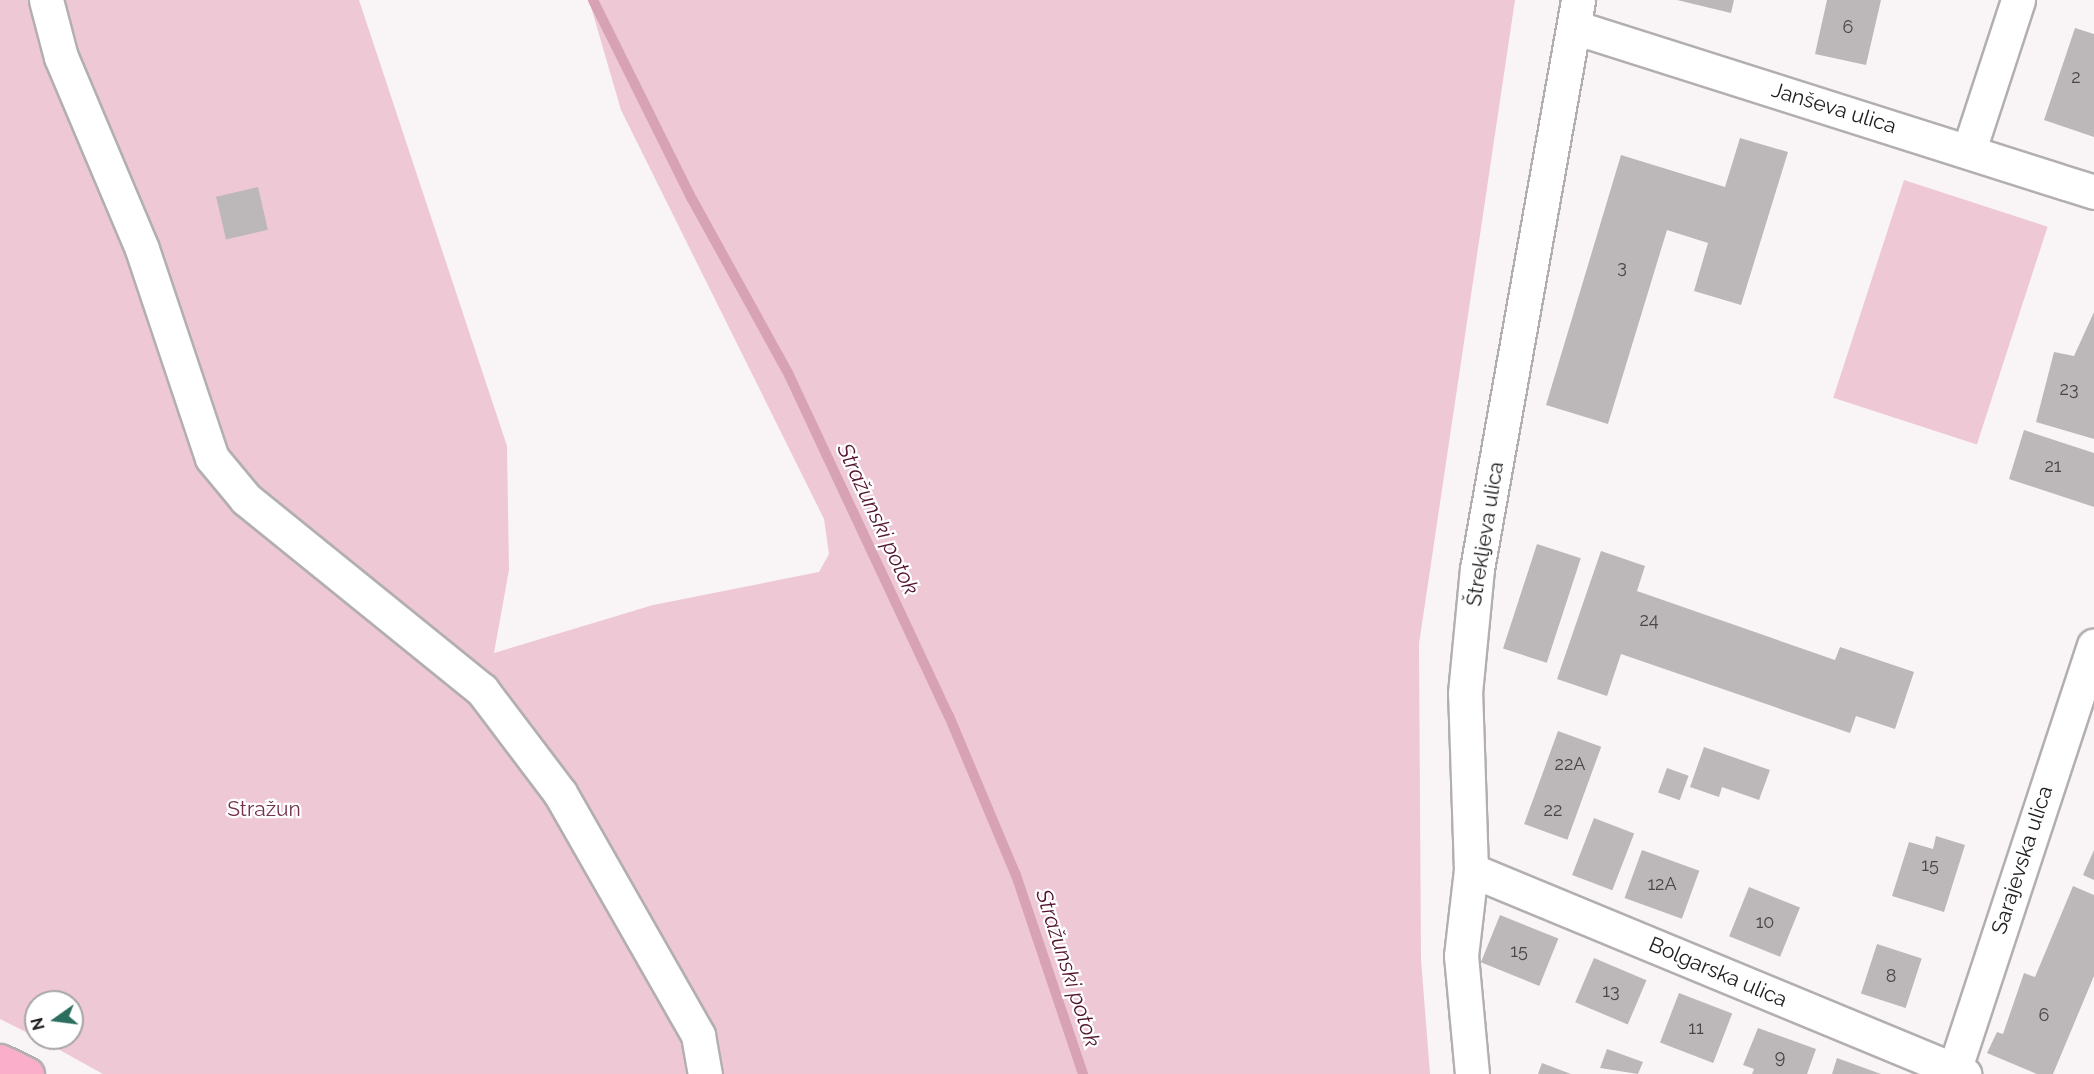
<!DOCTYPE html>
<meta charset="utf-8">
<style>
body{margin:0}
#map{position:relative;width:2094px;height:1074px;overflow:hidden;background:#f9f5f6;font-family:Raleway,sans-serif}
div>[style]{position:absolute}
.green>*{inset:0;background:#eec8d5;transform-origin:0 0}
.stream>*{height:10px;margin:-5px;padding:0 5px;transform-origin:5px;border-radius:5px;background:#d6a2b4}
.building>*{inset:0;background:#bcb8b9;transform-origin:0 0}
.roads{filter:drop-shadow(2px 0 #b3afb0) drop-shadow(-2px 0 #b3afb0) drop-shadow(0 2px #b3afb0) drop-shadow(0 -2px #b3afb0)}
.minor>*{height:33px;margin:-16.5px;padding:0 16.5px;transform-origin:16.5px;border-radius:16.5px;background:#fff}
.highway>*{height:33px;margin:-16.5px;padding:0 16.5px;transform-origin:16.5px;border-radius:16.5px;background:#fbaeca}
span{translate:-50% -50%;white-space:nowrap;text-align:center;line-height:1.15;-webkit-text-stroke:4.5px #fff;paint-order:stroke}
.number-label{font-size:18px;color:#484646}
.number-label span{-webkit-text-stroke-width:0}
.street-label{font-size:21px;color:#212020}
.park-label{font-size:21px;color:#72324d}
.water-label{font-size:22px;color:#521431;font-style:italic}
.north{position:absolute;left:24px;top:990px;width:60px;height:60px;box-sizing:border-box;background:#fff;border:2px solid #a6a6a6;border-radius:50%;rotate:256deg;font-size:16px;font-weight:700;line-height:24px;text-align:center;color:#212020}
.north::after{content:'';display:block;margin:auto;width:21px;height:27px;background:#2b6d5e;clip-path:polygon(50% 0,100% 100%,50% 72%,0 100%)}
</style>
<div id="map">
<div class="green">
<div style="clip-path:polygon(0 0,359px 0,507px 446px,509px 570px,494px 653px,653px 605px,819px 572px,829px 554px,824px 519px,621px 110px,589px 0,1515px 0,1419px 644px,1421px 959px,1430px 1074px,103px 1074px,38px 1038px,72px 1038px,72px 1002px,36px 1002px,36px 1037px,0 1019px)"></div>
<div style="left:1904px;top:180px;width:151px;height:229px;rotate:18deg"></div>
</div>
<div class="stream">
<div style="left:593px;top:0;width:222px;rotate:63.6deg"></div>
<div style="left:692px;top:199px;width:201px;rotate:61.1deg"></div>
<div style="left:789px;top:375px;width:377px;rotate:64.9deg"></div>
<div style="left:949px;top:716px;width:173px;rotate:67.2deg"></div>
<div style="left:1016px;top:875px;width:210px;rotate:71.4deg"></div>
</div>
<div class="building">
<div style="clip-path:polygon(1677px 0,1734px 0,1731px 13px)"></div>
<div style="clip-path:polygon(1827px 0,1881px 0,1866px 65px,1815px 54px)"></div>
<div style="clip-path:polygon(2075px 28px,2094px 34px,2094px 137px,2044px 120px)"></div>
<div style="clip-path:polygon(1740px 138px,1788px 152px,1741px 305px,1694px 291px,1708px 243px,1667px 230px,1608px 424px,1546px 405px,1621px 155px,1725px 187px)"></div>
<div style="left:258px;top:187px;width:44px;height:43px;rotate:77deg"></div>
<div style="clip-path:polygon(2094px 312px,2094px 439px,2036px 422px,2054px 352px,2074px 356px)"></div>
<div style="clip-path:polygon(2024px 430px,2094px 453px,2094px 507px,2009px 479px)"></div>
<div style="left:1537px;top:544px;width:46px;height:110px;rotate:18deg"></div>
<div style="clip-path:polygon(1601px 551px,1645px 566px,1637px 591px,1835px 660px,1840px 647px,1914px 672px,1895px 729px,1856px 716px,1850px 733px,1621px 654px,1607px 696px,1557px 679px)"></div>
<div style="left:1558px;top:731px;width:46px;height:99px;rotate:20deg"></div>
<div style="clip-path:polygon(1704px 747px,1770px 770px,1759px 800px,1722px 787px,1719px 797px,1690px 787px)"></div>
<div style="left:1667px;top:768px;width:23px;height:26px;rotate:20deg"></div>
<div style="left:1594px;top:818px;width:43px;height:61px;rotate:21deg"></div>
<div style="clip-path:polygon(1936px 836px,1965px 845px,1944px 912px,1892px 896px,1909px 842px,1933px 849px)"></div>
<div style="left:1642px;top:850px;width:61px;height:51px;rotate:20deg"></div>
<div style="clip-path:polygon(2094px 850px,2094px 880px,2083px 875px)"></div>
<div style="clip-path:polygon(2073px 886px,2094px 895px,2094px 976px,2053px 1074px,2037px 1074px,1987px 1053px,1997px 1032px,2003px 1034px,2024px 973px,2035px 977px)"></div>
<div style="left:1749px;top:887px;width:55px;height:53px;rotate:22deg"></div>
<div style="left:1500px;top:915px;width:63px;height:51px;rotate:22deg"></div>
<div style="left:1877px;top:944px;width:47px;height:52px;rotate:18deg"></div>
<div style="left:1594px;top:958px;width:57px;height:48px;rotate:23deg"></div>
<div style="left:1679px;top:993px;width:57px;height:53px;rotate:21deg"></div>
<div style="clip-path:polygon(1758px 1028px,1816px 1049px,1807px 1074px,1752px 1074px,1754px 1069px,1743px 1065px)"></div>
<div style="clip-path:polygon(1607px 1049px,1643px 1062px,1638px 1074px,1600px 1068px)"></div>
<div style="clip-path:polygon(1837px 1058px,1881px 1074px,1832px 1074px)"></div>
<div style="clip-path:polygon(1542px 1063px,1571px 1074px,1538px 1074px)"></div>
</div>
<div class="roads">
<div class="minor">
<div style="left:46px;top:0;width:59px;rotate:75.3deg"></div>
<div style="left:61px;top:57px;width:208px;rotate:67.1deg"></div>
<div style="left:142px;top:249px;width:220px;rotate:71.5deg"></div>
<div style="left:212px;top:458px;width:53px;rotate:50.3deg"></div>
<div style="left:246px;top:499px;width:304px;rotate:39deg"></div>
<div style="left:482px;top:690px;width:129px;rotate:52.9deg"></div>
<div style="left:560px;top:793px;width:279px;rotate:60.3deg"></div>
<div style="left:698px;top:1035px;width:40px;rotate:80deg"></div>
<div style="left:1574px;top:27px;width:546px;rotate:17.6deg"></div>
<div style="left:1969px;top:150px;width:158px;rotate:-71.9deg"></div>
<div style="left:1471px;top:870px;width:534px;rotate:22.48deg"></div>
<div style="left:1472px;top:1074px;width:119px;rotate:-95.3deg"></div>
<div style="left:1461px;top:956px;width:87px;rotate:-83.4deg"></div>
<div style="left:1471px;top:870px;width:177px;rotate:-91.9deg"></div>
<div style="left:1465px;top:693px;width:125px;rotate:-84.5deg"></div>
<div style="left:1477px;top:569px;width:578px;rotate:-79.93deg"></div>
<div style="left:1953px;top:1074px;width:451px;rotate:-71.8deg"></div>
</div>
<div class="highway">
<div style="left:0;top:1061px;width:30px;rotate:26deg"></div>
</div>
</div>
<div class="number-label">
<span style="left:1848px;top:27px">6</span>
<span style="left:2076px;top:77px">2</span>
<span style="left:1622px;top:267px">3</span>
<span style="left:2069px;top:389px">23</span>
<span style="left:2053px;top:466px">21</span>
<span style="left:1649px;top:620px">24</span>
<span style="left:1570px;top:764px">22A</span>
<span style="left:1553px;top:810px">22</span>
<span style="left:1930px;top:865px">15</span>
<span style="left:1662px;top:884px">12A</span>
<span style="left:1765px;top:922px">10</span>
<span style="left:1519px;top:951px">15</span>
<span style="left:1891px;top:976px">8</span>
<span style="left:1611px;top:991px">13</span>
<span style="left:2044px;top:1015px">6</span>
<span style="left:1696px;top:1028px">11</span>
<span style="left:1780px;top:1057px">9</span>
</div>
<div class="street-label">
<span style="left:1834px;top:108px;rotate:17deg">Janševa ulica</span>
<span style="left:1485px;top:534px;rotate:-81deg">Štrekljeva ulica</span>
<span style="left:2022px;top:860px;rotate:-72deg">Sarajevska ulica</span>
<span style="left:1718px;top:972px;rotate:23deg">Bolgarska ulica</span>
</div>
<div class="park-label">
<span style="left:264px;top:809px">Stražun</span>
</div>
<div class="water-label">
<span style="left:878px;top:519px;rotate:65deg">Stražunski potok</span>
<span style="left:1068px;top:968px;rotate:72deg">Stražunski potok</span>
</div>
<div class="north">N</div>
</div>
